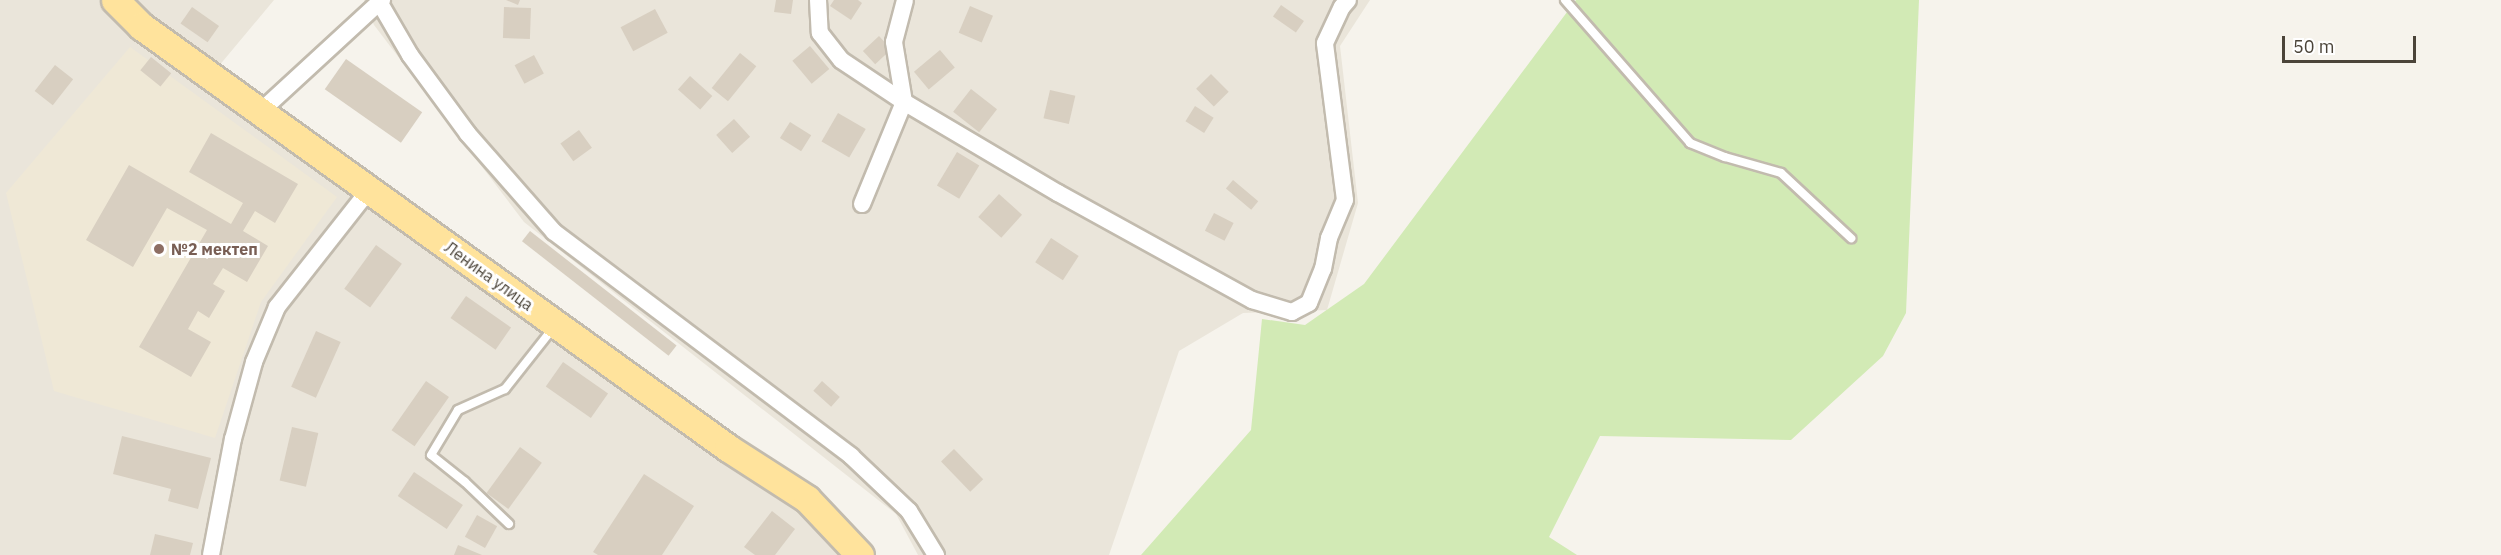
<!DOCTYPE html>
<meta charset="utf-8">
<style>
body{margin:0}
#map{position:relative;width:2501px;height:555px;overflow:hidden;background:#f6f3ec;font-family:"IBM Plex Sans",sans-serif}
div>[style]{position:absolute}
.residential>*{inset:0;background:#eae5da}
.education>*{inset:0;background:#efe8d6}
.green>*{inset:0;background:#d2eab5}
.building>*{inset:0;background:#d8cfc1;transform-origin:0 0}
.roads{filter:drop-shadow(2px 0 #c2bbae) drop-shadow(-2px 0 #c2bbae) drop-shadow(0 2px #c2bbae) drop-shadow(0 -2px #c2bbae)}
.service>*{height:8px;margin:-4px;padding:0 4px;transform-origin:4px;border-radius:4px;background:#fff}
.minor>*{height:16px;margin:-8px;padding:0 8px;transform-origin:8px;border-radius:8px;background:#fff}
.primary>*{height:27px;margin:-13.5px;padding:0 13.5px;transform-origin:13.5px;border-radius:13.5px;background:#ffe39c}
.dots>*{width:16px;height:16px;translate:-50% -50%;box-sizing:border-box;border:3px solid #fff;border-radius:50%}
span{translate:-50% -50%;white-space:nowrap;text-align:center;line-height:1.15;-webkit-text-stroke:6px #fff;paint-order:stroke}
.education-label{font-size:16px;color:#785e54;font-weight:700}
.left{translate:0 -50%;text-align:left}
.street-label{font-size:16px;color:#4b4439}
.scale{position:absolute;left:2282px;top:36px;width:134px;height:27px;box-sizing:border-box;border:3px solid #4b4439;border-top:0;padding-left:8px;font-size:18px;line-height:21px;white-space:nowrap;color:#4b4439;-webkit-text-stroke:4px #fff;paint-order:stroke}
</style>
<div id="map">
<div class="residential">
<div style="clip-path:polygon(0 0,274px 0,203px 85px,803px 512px,838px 555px,0 555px)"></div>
<div style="clip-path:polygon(364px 0,1370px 0,1340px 46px,1358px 203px,1327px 310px,1243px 313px,1179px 351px,1109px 555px,918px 555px,896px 514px,524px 222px,374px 25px)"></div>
</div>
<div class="education">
<div style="clip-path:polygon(130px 47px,337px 197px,261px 302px,215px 438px,54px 391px,6px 193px)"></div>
</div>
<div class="green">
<div style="clip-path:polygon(1576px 0,1919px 0,1906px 313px,1883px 356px,1791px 440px,1600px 436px,1549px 537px,1577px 555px,1141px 555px,1251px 430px,1262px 319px,1305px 325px,1364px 284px)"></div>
</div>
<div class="building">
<div style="clip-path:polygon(506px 0,520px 0,518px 5px)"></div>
<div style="clip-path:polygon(776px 0,793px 0,791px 14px,774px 12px)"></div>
<div style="clip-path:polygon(834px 0,858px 0,862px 3px,851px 20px,830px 6px)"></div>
<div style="left:1281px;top:5px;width:28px;height:14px;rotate:35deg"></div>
<div style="left:970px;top:6px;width:25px;height:29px;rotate:23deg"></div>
<div style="left:192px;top:7px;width:33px;height:20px;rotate:35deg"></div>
<div style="left:504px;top:7px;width:27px;height:31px;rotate:2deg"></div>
<div style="left:655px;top:9px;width:27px;height:39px;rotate:62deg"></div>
<div style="left:879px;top:36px;width:18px;height:22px;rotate:47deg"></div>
<div style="left:810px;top:46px;width:30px;height:23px;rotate:50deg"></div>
<div style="left:940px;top:50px;width:23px;height:34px;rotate:50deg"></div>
<div style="left:740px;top:53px;width:21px;height:45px;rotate:39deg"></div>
<div style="left:534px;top:55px;width:21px;height:22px;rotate:62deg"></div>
<div style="left:151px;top:57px;width:26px;height:17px;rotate:39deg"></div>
<div style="left:346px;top:59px;width:93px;height:37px;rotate:35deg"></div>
<div style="left:55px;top:65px;width:23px;height:33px;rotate:38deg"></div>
<div style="left:1211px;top:74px;width:25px;height:21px;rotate:45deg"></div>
<div style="left:690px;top:76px;width:30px;height:18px;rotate:42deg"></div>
<div style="left:971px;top:89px;width:33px;height:29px;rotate:38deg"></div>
<div style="left:1050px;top:90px;width:26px;height:29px;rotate:13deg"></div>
<div style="left:1195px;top:106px;width:22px;height:18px;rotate:32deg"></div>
<div style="left:838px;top:113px;width:32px;height:33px;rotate:30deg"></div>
<div style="left:734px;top:119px;width:24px;height:24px;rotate:48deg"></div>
<div style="left:790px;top:122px;width:25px;height:19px;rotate:32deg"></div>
<div style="left:579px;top:130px;width:22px;height:23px;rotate:54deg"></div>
<div style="clip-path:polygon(211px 133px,298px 184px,275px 223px,255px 211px,243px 231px,268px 246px,247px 282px,223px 268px,213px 284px,225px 291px,209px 318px,198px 311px,188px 329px,211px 342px,191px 377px,139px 347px,207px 230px,167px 208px,133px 267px,86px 240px,129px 165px,231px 224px,243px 203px,189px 172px)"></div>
<div style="left:957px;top:152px;width:26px;height:39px;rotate:31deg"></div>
<div style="left:1233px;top:180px;width:33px;height:11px;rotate:40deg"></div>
<div style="left:999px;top:194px;width:31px;height:31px;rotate:42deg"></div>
<div style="left:1214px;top:213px;width:22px;height:20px;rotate:27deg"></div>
<div style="left:530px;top:231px;width:186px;height:13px;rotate:38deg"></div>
<div style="left:1051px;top:238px;width:33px;height:29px;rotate:33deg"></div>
<div style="left:376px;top:245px;width:32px;height:54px;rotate:36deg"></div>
<div style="left:466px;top:296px;width:55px;height:27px;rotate:35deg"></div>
<div style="left:316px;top:331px;width:27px;height:61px;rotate:24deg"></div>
<div style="left:563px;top:362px;width:55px;height:30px;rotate:35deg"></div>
<div style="left:426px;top:381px;width:28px;height:60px;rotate:35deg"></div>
<div style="left:822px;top:381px;width:24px;height:13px;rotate:42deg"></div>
<div style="left:292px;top:427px;width:27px;height:55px;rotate:13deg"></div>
<div style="clip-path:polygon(122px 436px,211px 458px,198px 509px,168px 501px,171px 489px,113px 474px)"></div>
<div style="left:520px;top:447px;width:27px;height:57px;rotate:36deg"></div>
<div style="left:954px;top:449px;width:42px;height:18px;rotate:46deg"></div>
<div style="left:414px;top:472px;width:59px;height:29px;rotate:34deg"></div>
<div style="clip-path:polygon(644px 474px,694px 506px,662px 555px,598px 555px,593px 552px)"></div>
<div style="clip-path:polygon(772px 511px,795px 529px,775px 555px,755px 555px,744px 547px)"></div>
<div style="left:477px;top:515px;width:23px;height:25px;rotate:29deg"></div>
<div style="clip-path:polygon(155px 534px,193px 543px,190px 555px,150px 555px)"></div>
<div style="clip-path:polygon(458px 545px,482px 555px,454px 555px)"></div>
</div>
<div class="roads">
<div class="service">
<div style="left:1565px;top:0;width:190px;rotate:48.8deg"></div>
<div style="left:1690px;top:143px;width:38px;rotate:22deg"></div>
<div style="left:1725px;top:157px;width:58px;rotate:15.9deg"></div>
<div style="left:1781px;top:173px;width:96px;rotate:42.9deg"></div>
<div style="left:509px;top:524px;width:61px;rotate:-136.3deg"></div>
<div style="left:465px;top:482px;width:43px;rotate:-141.5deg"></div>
<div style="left:431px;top:455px;width:52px;rotate:-59deg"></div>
<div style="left:458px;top:410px;width:51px;rotate:-24.1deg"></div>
<div style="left:505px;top:389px;width:79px;rotate:-51.7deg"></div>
</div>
<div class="minor">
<div style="left:378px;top:0;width:64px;rotate:59.8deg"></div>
<div style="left:410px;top:55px;width:98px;rotate:53.7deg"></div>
<div style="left:468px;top:134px;width:130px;rotate:48.7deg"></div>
<div style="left:554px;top:232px;width:372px;rotate:37deg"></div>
<div style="left:851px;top:456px;width:80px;rotate:43.5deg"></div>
<div style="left:909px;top:511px;width:52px;rotate:58.5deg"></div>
<div style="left:818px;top:0;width:33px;rotate:87deg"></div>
<div style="left:820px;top:33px;width:34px;rotate:52deg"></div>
<div style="left:841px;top:60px;width:76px;rotate:33.7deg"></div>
<div style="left:904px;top:102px;width:179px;rotate:30.6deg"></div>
<div style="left:1058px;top:193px;width:222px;rotate:28.9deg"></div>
<div style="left:1252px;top:300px;width:42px;rotate:16.7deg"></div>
<div style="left:1292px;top:312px;width:19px;rotate:-28deg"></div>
<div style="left:1309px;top:303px;width:37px;rotate:-68deg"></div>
<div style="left:1323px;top:269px;width:32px;rotate:-79deg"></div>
<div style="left:1329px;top:238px;width:41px;rotate:-67.2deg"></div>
<div style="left:1345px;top:200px;width:158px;rotate:-97.3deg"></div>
<div style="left:1325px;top:43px;width:40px;rotate:-65deg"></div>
<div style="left:1342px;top:7px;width:9px;rotate:-49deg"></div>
<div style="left:260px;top:112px;width:166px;rotate:-42.6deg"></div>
<div style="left:862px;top:204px;width:110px;rotate:-67.6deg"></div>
<div style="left:904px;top:102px;width:61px;rotate:-99.5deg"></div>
<div style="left:894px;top:42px;width:43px;rotate:-75.3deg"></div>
<div style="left:211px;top:555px;width:118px;rotate:-79.3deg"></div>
<div style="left:233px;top:439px;width:80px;rotate:-74.7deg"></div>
<div style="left:254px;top:362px;width:60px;rotate:-67.3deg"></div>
<div style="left:277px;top:307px;width:149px;rotate:-51.8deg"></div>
</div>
<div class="primary">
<div style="left:115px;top:0;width:37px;rotate:45deg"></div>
<div style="left:141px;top:26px;width:723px;rotate:35.71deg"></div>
<div style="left:728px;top:448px;width:94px;rotate:32.8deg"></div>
<div style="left:807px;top:499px;width:77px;rotate:46.6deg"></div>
</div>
</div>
<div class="dots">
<div style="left:159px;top:249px;background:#8d6e63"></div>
</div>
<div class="education-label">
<span class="left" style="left:171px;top:249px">№2 мектеп</span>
</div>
<div class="street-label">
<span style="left:489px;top:276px;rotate:36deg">Ленина улица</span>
</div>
<div class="scale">50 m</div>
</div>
